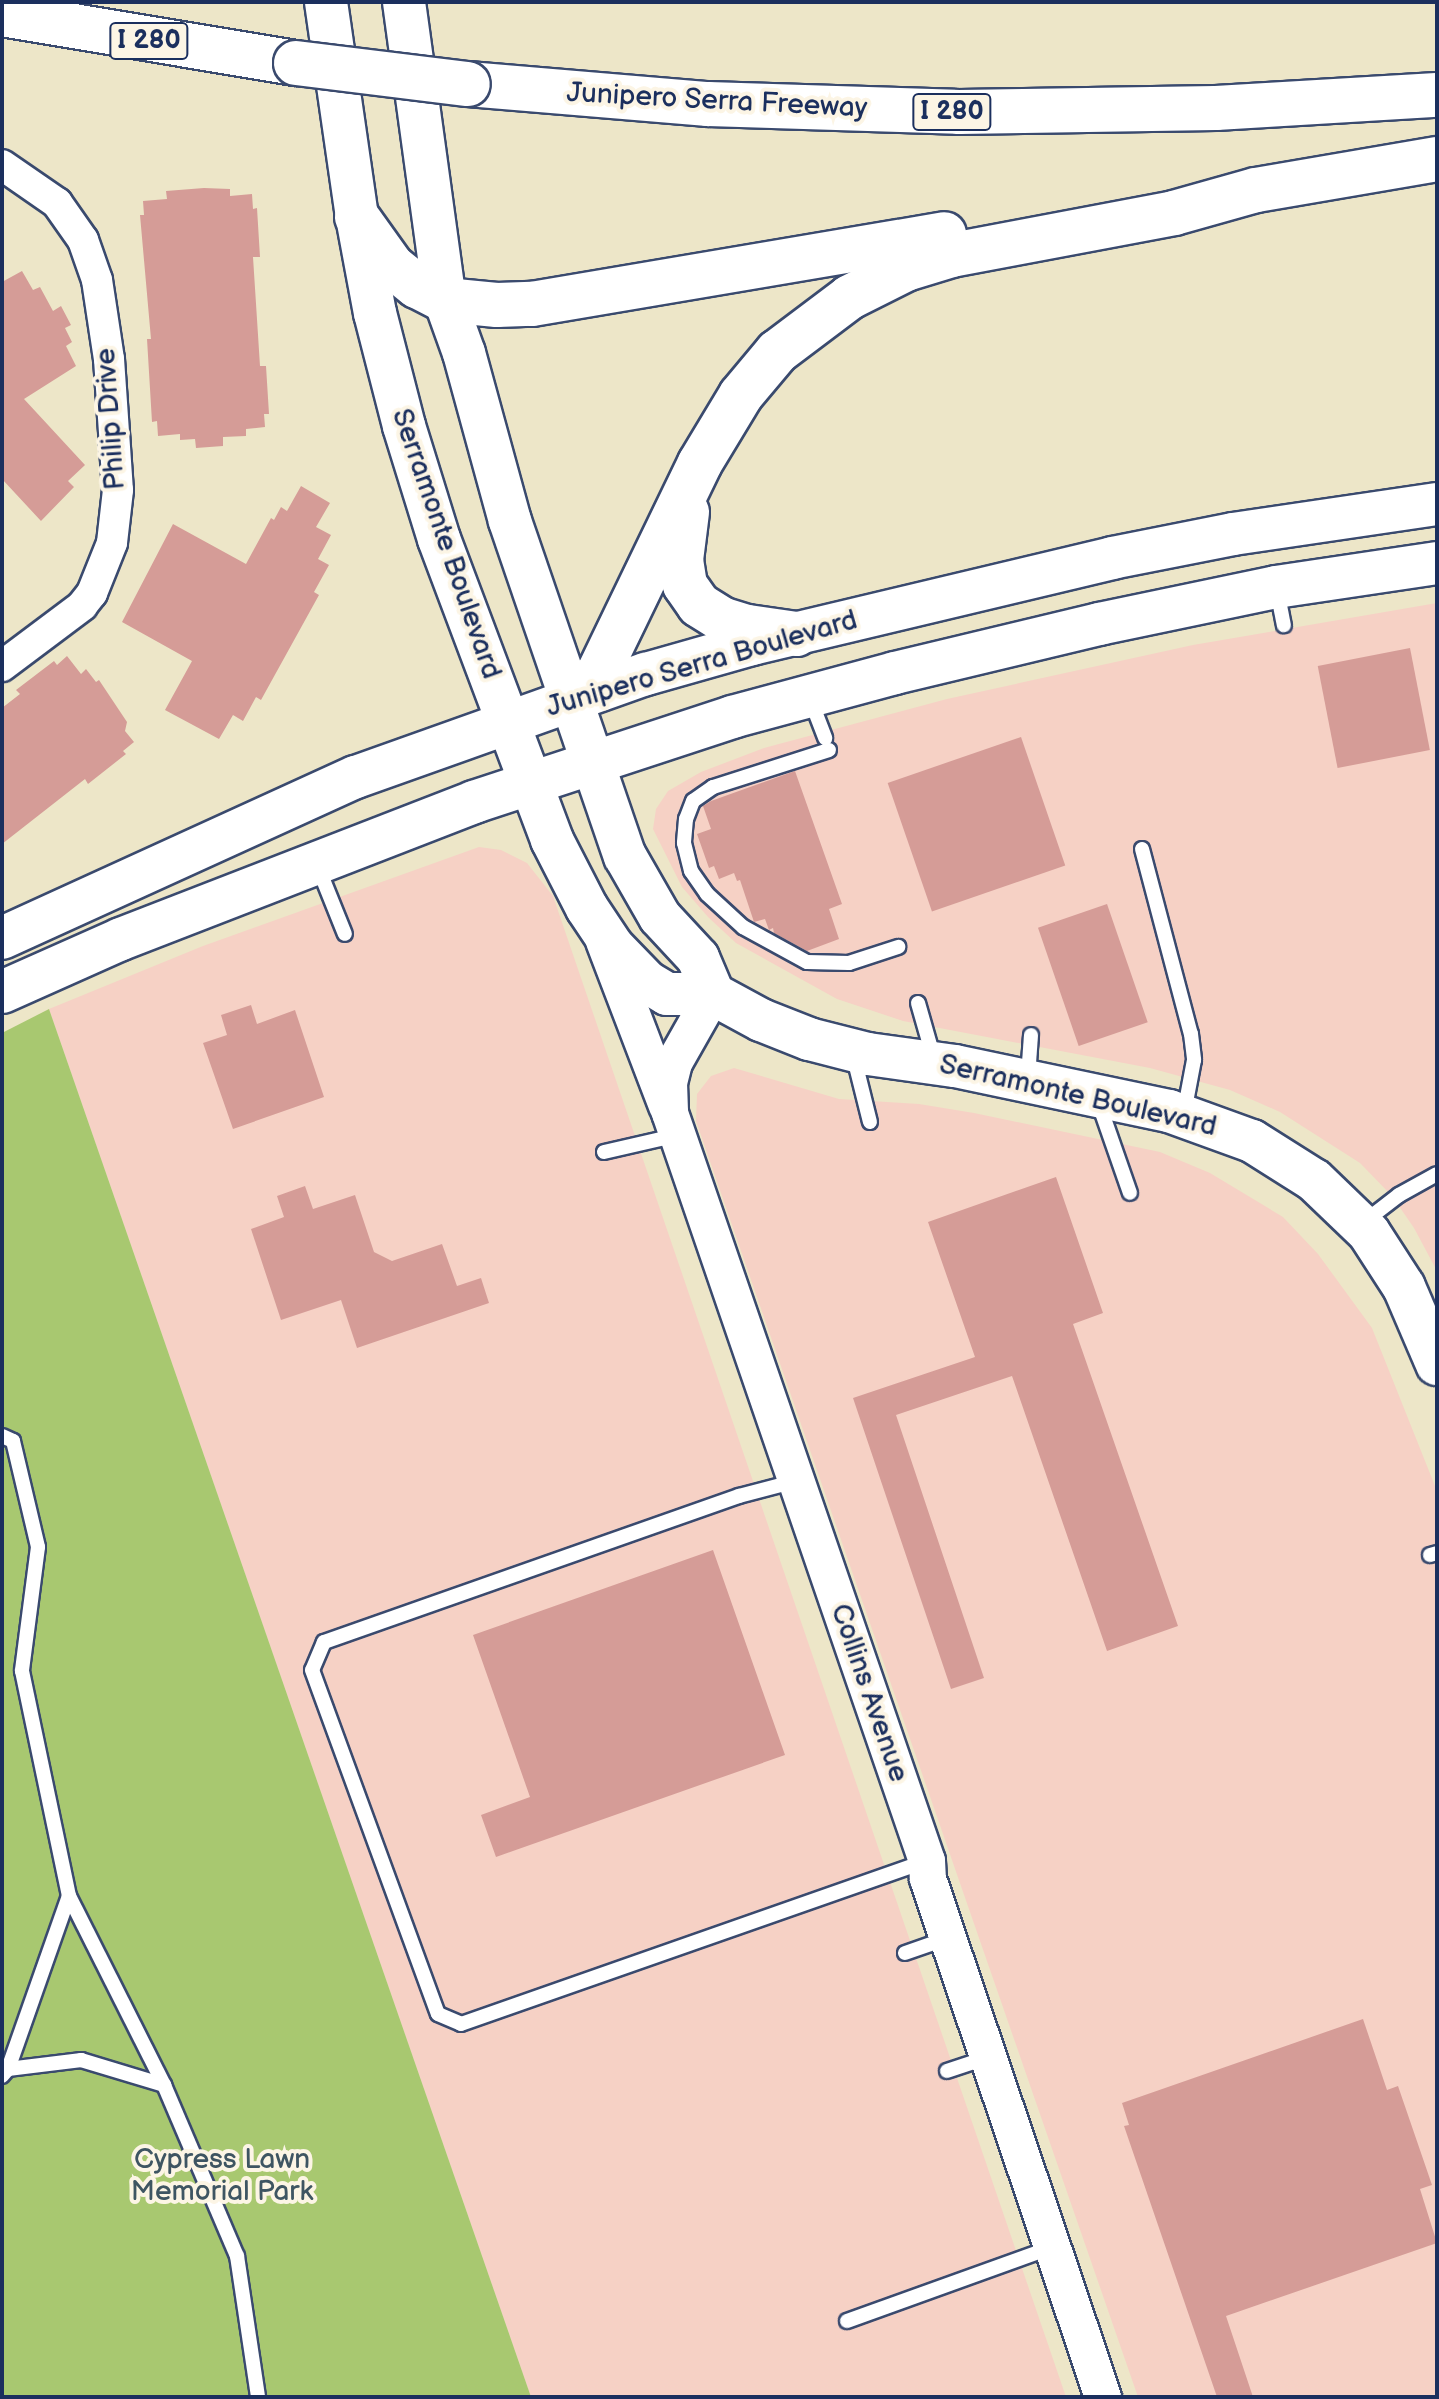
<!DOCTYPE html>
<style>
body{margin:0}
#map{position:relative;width:1439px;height:2399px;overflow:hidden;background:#ede6c8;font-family:"Balsamiq Sans",sans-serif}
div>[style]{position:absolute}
.built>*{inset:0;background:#f6d1c5}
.green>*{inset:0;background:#a8c870}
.building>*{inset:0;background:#d59c97;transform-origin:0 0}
.roads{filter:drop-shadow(2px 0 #3a4a6e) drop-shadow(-2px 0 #3a4a6e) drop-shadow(0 2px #3a4a6e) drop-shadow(0 -2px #3a4a6e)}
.service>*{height:14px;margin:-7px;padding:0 7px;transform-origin:7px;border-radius:7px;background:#fff}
.minor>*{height:30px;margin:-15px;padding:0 15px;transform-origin:15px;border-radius:15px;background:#fff}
.tertiary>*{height:36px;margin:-18px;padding:0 18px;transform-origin:18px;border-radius:18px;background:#fff}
.secondary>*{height:42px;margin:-21px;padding:0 21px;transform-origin:21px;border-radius:21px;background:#fff}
.motorway>*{height:44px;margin:-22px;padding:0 22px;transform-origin:22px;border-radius:22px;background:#fff}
.bridges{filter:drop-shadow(2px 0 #3a4a6e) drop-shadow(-2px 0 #3a4a6e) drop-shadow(0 2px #3a4a6e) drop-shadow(0 -2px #3a4a6e)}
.motorway-bridge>*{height:44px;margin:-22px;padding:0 22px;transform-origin:22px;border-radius:22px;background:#fff}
span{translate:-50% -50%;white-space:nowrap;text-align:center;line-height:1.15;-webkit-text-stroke:8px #fcf5e5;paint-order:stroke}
.shield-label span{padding:2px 6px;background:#fcf5e5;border:2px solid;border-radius:6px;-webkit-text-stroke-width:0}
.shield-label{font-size:26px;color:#1b2f5e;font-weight:700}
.street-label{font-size:28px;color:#1b2f5e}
.park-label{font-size:28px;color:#3e5562}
.frame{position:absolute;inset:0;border:4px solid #1b2f5e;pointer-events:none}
</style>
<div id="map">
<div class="built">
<div style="clip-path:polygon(1437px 603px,1437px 1271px,1414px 1228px,1392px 1196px,1360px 1163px,1280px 1112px,1230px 1090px,1150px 1068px,903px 1021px,837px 999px,736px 943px,708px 917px,682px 887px,653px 829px,656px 809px,668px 791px,701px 772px,764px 748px,947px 699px,1193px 645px)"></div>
<div style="clip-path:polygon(479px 847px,501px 850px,527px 863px,553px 896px,1066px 2397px,531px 2397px,49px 1009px,203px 946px)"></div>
<div style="clip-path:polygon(734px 1068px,839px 1099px,919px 1104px,974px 1113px,1160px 1152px,1210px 1173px,1283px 1217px,1318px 1254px,1372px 1328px,1437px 1491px,1437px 2397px,1138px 2397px,696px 1121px,697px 1094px,711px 1076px)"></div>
</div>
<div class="green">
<div style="clip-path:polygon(49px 1009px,531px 2397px,2px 2397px,2px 1033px)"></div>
</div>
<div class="building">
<div style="clip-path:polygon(204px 188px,230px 189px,230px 196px,252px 194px,253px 209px,257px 208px,260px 257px,253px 257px,260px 366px,266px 366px,269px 414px,264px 414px,265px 427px,246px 429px,246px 436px,223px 437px,223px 446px,196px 448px,195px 439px,180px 440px,180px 434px,158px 436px,157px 421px,152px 422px,147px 339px,151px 339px,140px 215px,144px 215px,143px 201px,167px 199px,166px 191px)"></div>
<div style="clip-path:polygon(22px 271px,33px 290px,40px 287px,53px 311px,61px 306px,71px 325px,65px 328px,72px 342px,66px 346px,76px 366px,24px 399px,85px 465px,68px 481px,74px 487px,41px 521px,2px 479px,2px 282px)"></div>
<div style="clip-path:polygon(301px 486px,330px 503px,316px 527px,331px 535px,318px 559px,329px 565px,314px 592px,319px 595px,261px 700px,256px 697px,243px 721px,233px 715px,219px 739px,165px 710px,192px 661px,122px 622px,173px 524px,246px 564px,271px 518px,274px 520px,281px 507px,287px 511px)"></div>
<div style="left:1410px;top:648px;width:104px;height:94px;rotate:79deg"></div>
<div style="clip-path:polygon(67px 656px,81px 674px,86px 669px,96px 682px,99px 680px,127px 722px,125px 731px,134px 742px,123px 751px,126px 754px,88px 784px,85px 779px,2px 844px,2px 708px,20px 694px,16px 690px,54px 661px,57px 665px)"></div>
<div style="left:1021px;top:737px;width:136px;height:141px;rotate:71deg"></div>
<div style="clip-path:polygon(795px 771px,842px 904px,829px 909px,839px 939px,807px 951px,774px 933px,773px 928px,769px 930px,765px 919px,754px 922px,740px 880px,737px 881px,734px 873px,719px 879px,714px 866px,709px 868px,697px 834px,711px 829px,703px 806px,711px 801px)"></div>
<div style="left:1107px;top:904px;width:125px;height:73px;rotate:71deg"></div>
<div style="clip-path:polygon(251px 1005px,257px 1024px,295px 1010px,324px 1097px,233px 1129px,203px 1043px,227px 1035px,221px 1015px)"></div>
<div style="clip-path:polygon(1056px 1177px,1103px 1313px,1073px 1324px,1178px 1626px,1107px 1651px,1012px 1376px,896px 1415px,984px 1678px,951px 1689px,853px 1398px,975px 1357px,928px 1222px)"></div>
<div style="clip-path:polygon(305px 1186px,313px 1209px,355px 1195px,374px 1252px,392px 1261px,442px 1244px,457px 1286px,481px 1278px,489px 1303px,357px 1348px,341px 1300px,281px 1320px,251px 1229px,284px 1217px,277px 1196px)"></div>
<div style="clip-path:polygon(713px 1550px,785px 1755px,496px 1857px,481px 1815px,530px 1797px,473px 1635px)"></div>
<div style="clip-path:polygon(1363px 2019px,1387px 2090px,1398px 2086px,1432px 2185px,1420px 2189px,1437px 2243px,1226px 2316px,1253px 2397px,1217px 2397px,1124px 2126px,1129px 2125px,1122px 2103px)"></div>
</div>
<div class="roads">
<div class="service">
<div style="left:1277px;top:590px;width:36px;rotate:79deg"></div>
<div style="left:811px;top:701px;width:40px;rotate:69deg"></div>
<div style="left:829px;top:750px;width:122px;rotate:162.3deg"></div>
<div style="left:713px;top:787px;width:24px;rotate:145deg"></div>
<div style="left:693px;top:801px;width:19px;rotate:111deg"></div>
<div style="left:686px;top:819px;width:24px;rotate:95deg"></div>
<div style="left:684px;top:843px;width:29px;rotate:76deg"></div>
<div style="left:691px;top:871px;width:28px;rotate:55deg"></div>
<div style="left:707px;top:894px;width:49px;rotate:42.5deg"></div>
<div style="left:743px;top:927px;width:73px;rotate:28.7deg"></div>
<div style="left:807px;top:962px;width:42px;rotate:1.4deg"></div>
<div style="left:849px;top:963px;width:52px;rotate:-18.1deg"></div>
<div style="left:1142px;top:849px;width:191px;rotate:75.2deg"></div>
<div style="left:1191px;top:1034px;width:26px;rotate:83deg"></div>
<div style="left:1194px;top:1060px;width:54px;rotate:100.7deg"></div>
<div style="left:318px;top:867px;width:72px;rotate:68.1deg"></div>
<div style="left:918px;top:1003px;width:58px;rotate:74.1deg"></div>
<div style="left:853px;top:1054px;width:70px;rotate:76deg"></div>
<div style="left:1028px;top:1077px;width:42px;rotate:-85.9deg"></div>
<div style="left:1099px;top:1104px;width:94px;rotate:70.8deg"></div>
<div style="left:604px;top:1152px;width:76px;rotate:-12.9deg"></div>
<div style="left:1364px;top:1222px;width:44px;rotate:-37.6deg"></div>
<div style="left:1399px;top:1195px;width:43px;rotate:-28.9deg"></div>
<div style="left:2px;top:1436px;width:12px;rotate:24deg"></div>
<div style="left:13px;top:1441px;width:109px;rotate:76.7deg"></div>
<div style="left:38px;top:1547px;width:125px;rotate:97.4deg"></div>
<div style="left:22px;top:1671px;width:230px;rotate:78.2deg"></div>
<div style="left:69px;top:1896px;width:212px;rotate:63.3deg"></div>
<div style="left:164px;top:2085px;width:186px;rotate:66.9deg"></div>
<div style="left:237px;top:2256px;width:143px;rotate:81.5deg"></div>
<div style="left:796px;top:1481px;width:59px;rotate:165.3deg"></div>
<div style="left:739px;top:1496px;width:440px;rotate:160.6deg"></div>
<div style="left:324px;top:1642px;width:30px;rotate:113deg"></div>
<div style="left:312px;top:1670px;width:366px;rotate:69.9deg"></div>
<div style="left:438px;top:2014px;width:25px;rotate:23deg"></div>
<div style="left:461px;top:2024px;width:494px;rotate:-19.3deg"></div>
<div style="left:1430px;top:1555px;width:7px;rotate:-16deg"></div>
<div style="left:905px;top:1953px;width:46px;rotate:-19.2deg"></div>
<div style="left:8px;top:2069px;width:74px;rotate:-7deg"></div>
<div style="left:81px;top:2060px;width:87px;rotate:16.8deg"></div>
<div style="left:947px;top:2071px;width:44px;rotate:-18.4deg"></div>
<div style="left:2px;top:2076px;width:9px;rotate:-49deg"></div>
<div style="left:8px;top:2069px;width:183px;rotate:-70.6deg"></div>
<div style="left:847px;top:2321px;width:216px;rotate:-19.8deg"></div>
</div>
<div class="minor">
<div style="left:2px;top:165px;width:67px;rotate:34.6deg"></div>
<div style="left:57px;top:203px;width:45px;rotate:54.9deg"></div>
<div style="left:83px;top:240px;width:42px;rotate:70.7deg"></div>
<div style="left:97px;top:280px;width:80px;rotate:81.4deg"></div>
<div style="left:109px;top:359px;width:131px;rotate:86.1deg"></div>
<div style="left:118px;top:490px;width:53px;rotate:96.5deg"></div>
<div style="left:112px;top:543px;width:54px;rotate:111.8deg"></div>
<div style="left:92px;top:593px;width:16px;rotate:128deg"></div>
<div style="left:82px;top:606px;width:100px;rotate:143.1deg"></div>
</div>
<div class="tertiary">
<div style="left:604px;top:941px;width:177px;rotate:69.1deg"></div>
<div style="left:713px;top:994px;width:79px;rotate:119.5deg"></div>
<div style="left:674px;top:1063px;width:21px;rotate:104deg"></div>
<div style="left:669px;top:1083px;width:30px;rotate:88deg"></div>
<div style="left:670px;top:1113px;width:791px;rotate:71.04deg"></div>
<div style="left:927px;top:1861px;width:18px;rotate:87deg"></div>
<div style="left:928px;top:1879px;width:547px;rotate:71.33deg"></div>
</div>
<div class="secondary">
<div style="left:326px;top:2px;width:217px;rotate:81.8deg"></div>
<div style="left:357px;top:217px;width:98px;rotate:79.4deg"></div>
<div style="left:375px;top:313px;width:117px;rotate:75.6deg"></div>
<div style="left:404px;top:426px;width:118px;rotate:72.8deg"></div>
<div style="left:439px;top:539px;width:322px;rotate:69.4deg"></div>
<div style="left:552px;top:840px;width:76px;rotate:62.8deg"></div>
<div style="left:587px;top:908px;width:47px;rotate:56.3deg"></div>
<div style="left:613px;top:947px;width:49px;rotate:45.8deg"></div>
<div style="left:647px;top:982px;width:23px;rotate:31deg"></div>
<div style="left:667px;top:994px;width:46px"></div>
<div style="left:713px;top:994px;width:55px;rotate:28.4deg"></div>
<div style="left:761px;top:1020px;width:52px;rotate:21.6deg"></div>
<div style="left:809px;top:1039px;width:61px;rotate:14.3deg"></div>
<div style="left:868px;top:1054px;width:88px;rotate:7.9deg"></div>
<div style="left:955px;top:1066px;width:219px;rotate:11.9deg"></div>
<div style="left:1169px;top:1111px;width:88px;rotate:19.9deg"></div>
<div style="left:1252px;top:1141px;width:73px;rotate:32.2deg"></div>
<div style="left:1314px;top:1180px;width:76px;rotate:43.9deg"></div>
<div style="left:1369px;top:1233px;width:64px;rotate:57.1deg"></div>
<div style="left:1404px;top:1287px;width:84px;rotate:66.8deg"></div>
<div style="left:404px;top:2px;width:301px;rotate:82.2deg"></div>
<div style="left:445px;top:300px;width:56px;rotate:70.3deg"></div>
<div style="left:464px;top:353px;width:174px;rotate:74.7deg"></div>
<div style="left:510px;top:521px;width:354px;rotate:71.1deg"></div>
<div style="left:625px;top:856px;width:70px;rotate:60.2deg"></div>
<div style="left:660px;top:917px;width:56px;rotate:47.2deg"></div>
<div style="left:698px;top:958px;width:39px;rotate:67deg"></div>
<div style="left:2px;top:938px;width:389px;rotate:-24.5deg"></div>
<div style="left:356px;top:777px;width:308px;rotate:-19.6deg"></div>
<div style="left:646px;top:674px;width:110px;rotate:-15.8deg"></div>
<div style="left:752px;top:644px;width:370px;rotate:-13.4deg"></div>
<div style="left:1112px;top:558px;width:123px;rotate:-11.2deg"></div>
<div style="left:1233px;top:534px;width:206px;rotate:-8.4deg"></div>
<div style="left:2px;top:992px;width:130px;rotate:-24deg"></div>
<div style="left:121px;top:939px;width:379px;rotate:-21.2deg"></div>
<div style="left:474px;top:802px;width:272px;rotate:-18.2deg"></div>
<div style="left:732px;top:717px;width:169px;rotate:-15.1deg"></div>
<div style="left:895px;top:673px;width:210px;rotate:-13.5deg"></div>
<div style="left:1099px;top:624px;width:181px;rotate:-11.8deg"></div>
<div style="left:1276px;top:587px;width:163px;rotate:-8.5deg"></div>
</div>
<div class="motorway">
<div style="left:2px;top:14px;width:298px;rotate:9.5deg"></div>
<div style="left:468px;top:84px;width:241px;rotate:4.8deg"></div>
<div style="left:708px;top:104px;width:251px;rotate:1.8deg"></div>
<div style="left:959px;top:112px;width:257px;rotate:-0.9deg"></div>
<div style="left:1216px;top:108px;width:221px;rotate:-3.4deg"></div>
<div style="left:357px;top:217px;width:60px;rotate:54.5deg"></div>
<div style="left:392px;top:266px;width:32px;rotate:39deg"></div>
<div style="left:417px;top:286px;width:31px;rotate:27deg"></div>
<div style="left:445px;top:300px;width:52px;rotate:5.5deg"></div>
<div style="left:497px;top:305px;width:35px;rotate:-2deg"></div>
<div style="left:532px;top:304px;width:418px;rotate:-9.6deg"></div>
<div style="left:687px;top:512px;width:48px;rotate:97.1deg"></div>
<div style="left:681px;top:560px;width:25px;rotate:81deg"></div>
<div style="left:685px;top:585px;width:24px;rotate:55deg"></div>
<div style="left:699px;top:605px;width:26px;rotate:32deg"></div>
<div style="left:721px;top:619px;width:28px;rotate:17deg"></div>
<div style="left:748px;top:627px;width:49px;rotate:8.3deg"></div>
<div style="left:571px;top:700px;width:37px;rotate:-44deg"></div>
<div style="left:598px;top:674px;width:234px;rotate:-64.2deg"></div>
<div style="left:700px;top:463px;width:79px;rotate:-58.9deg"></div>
<div style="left:741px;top:395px;width:56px;rotate:-50.1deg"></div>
<div style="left:777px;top:352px;width:91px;rotate:-37deg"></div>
<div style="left:850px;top:297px;width:63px;rotate:-26.6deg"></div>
<div style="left:906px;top:269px;width:48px;rotate:-16.9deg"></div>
<div style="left:952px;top:255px;width:226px;rotate:-10.7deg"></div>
<div style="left:1174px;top:213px;width:85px;rotate:-15.7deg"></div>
<div style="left:1256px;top:190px;width:184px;rotate:-9.7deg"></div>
</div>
</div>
<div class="bridges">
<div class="motorway-bridge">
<div style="left:296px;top:63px;width:173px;rotate:7deg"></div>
</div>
</div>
<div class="shield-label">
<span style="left:149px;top:41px">I 280</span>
<span style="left:952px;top:112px">I 280</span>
</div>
<div class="street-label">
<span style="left:717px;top:101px;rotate:3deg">Junipero Serra Freeway</span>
<span style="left:111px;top:419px;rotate:-94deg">Philip Drive</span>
<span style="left:446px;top:544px;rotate:71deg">Serramonte Boulevard</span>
<span style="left:702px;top:664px;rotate:-16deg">Junipero Serra Boulevard</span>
<span style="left:1078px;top:1096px;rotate:13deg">Serramonte Boulevard</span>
<span style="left:869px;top:1693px;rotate:71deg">Collins Avenue</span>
</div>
<div class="park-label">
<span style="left:222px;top:2176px">Cypress Lawn<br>Memorial Park</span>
</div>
<div class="frame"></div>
</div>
